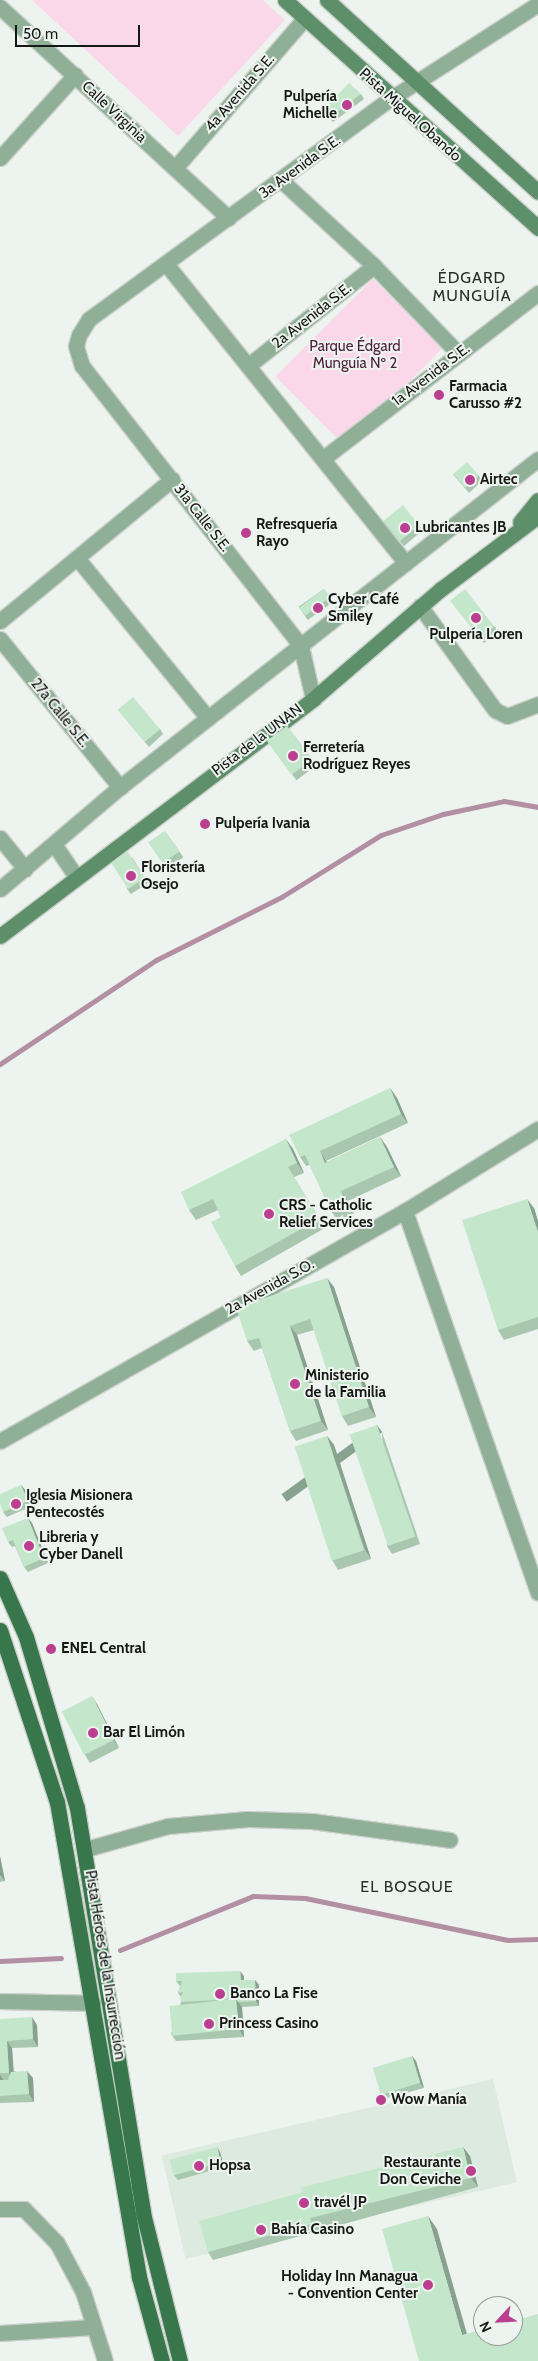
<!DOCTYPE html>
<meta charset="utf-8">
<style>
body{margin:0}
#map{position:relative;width:538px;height:2361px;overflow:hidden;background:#edf3ee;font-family:Cabin,sans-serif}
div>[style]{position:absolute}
.built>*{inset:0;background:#ddeae0;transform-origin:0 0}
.green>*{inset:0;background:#fbd7ea;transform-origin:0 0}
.stream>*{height:5px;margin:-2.5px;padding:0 2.5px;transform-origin:2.5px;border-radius:2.5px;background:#b38fa3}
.roads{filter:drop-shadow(1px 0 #cbd0cb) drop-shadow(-1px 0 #cbd0cb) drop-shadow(0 1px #cbd0cb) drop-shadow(0 -1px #cbd0cb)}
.minor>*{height:15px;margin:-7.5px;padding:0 7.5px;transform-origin:7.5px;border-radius:7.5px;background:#8faf96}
.tertiary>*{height:15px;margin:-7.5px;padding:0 7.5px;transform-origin:7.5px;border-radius:7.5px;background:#8faf96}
.secondary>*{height:15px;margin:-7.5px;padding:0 7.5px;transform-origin:7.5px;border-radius:7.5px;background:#5e8f6b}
.primary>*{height:15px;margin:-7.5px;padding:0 7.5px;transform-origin:7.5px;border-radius:7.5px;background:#38774b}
.wall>*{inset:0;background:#a9c7af;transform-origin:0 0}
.shaded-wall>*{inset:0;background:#89a28f;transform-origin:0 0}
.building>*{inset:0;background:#c4e7cc;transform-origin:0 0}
.dots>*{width:14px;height:14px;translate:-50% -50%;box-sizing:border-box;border:2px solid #edf3ee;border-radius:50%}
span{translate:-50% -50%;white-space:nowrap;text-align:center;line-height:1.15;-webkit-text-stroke:4px #edf3ee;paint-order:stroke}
.street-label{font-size:15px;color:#161816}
.poi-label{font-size:15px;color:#161816;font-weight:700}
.right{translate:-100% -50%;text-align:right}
.left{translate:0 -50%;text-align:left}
.park-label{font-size:15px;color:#4e1e3b}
.neighbourhood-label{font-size:16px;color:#282d29;letter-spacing:1px}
.north{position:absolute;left:473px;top:2296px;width:50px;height:50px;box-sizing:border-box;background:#edf3ee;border:1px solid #979b98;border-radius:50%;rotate:245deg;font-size:14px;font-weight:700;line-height:20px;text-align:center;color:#161816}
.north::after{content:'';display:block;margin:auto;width:18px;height:22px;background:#bb3f8f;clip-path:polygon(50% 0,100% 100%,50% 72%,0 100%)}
.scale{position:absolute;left:15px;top:25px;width:125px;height:22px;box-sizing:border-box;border:2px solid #161816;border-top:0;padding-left:6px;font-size:15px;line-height:18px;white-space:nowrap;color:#161816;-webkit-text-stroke:4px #edf3ee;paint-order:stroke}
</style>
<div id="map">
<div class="built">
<div style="left:493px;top:2079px;width:106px;height:340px;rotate:77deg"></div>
</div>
<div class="green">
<div style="clip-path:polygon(32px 0,263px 0,285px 20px,178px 136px)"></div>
<div style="left:373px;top:279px;width:98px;height:138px;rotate:45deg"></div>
</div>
<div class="stream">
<div style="left:0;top:1064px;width:187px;rotate:-33.7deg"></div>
<div style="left:156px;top:960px;width:142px;rotate:-26.7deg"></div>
<div style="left:283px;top:896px;width:115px;rotate:-31.9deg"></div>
<div style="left:381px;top:835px;width:65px;rotate:-18.7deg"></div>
<div style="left:443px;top:814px;width:62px;rotate:-12deg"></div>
<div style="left:504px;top:801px;width:35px;rotate:10deg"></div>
<div style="left:120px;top:1950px;width:144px;rotate:-22.1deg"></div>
<div style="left:253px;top:1896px;width:52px;rotate:2.2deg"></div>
<div style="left:305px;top:1898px;width:207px;rotate:11.7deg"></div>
<div style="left:508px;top:1940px;width:30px;rotate:-2deg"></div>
<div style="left:0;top:1961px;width:61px;rotate:-2.8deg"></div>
</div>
<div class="roads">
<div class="minor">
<div style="left:0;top:7px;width:311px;rotate:42.7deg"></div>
<div style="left:0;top:158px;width:112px;rotate:-47.9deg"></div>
<div style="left:175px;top:168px;width:198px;rotate:-49.1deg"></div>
<div style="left:282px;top:181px;width:125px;rotate:42.7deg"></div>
<div style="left:374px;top:266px;width:122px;rotate:46deg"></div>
<div style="left:167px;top:265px;width:382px;rotate:51.3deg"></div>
<div style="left:249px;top:365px;width:159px;rotate:-38.4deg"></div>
<div style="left:325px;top:457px;width:269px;rotate:-37.6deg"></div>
<div style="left:77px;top:558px;width:207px;rotate:50.7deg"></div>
<div style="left:420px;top:606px;width:128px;rotate:54.2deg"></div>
<div style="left:495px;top:710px;width:13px;rotate:27deg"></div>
<div style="left:507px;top:716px;width:33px;rotate:-21deg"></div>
<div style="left:0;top:621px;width:223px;rotate:-39.5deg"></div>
<div style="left:0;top:639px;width:191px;rotate:51deg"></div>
<div style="left:313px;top:699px;width:54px;rotate:-102.8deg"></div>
<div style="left:301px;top:646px;width:355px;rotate:-128deg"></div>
<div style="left:82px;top:366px;width:21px;rotate:-107deg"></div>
<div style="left:76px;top:346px;width:11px;rotate:-75deg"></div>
<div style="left:79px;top:335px;width:19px;rotate:-58deg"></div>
<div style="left:89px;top:319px;width:373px;rotate:-36.2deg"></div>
<div style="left:390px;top:99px;width:176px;rotate:-32.7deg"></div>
<div style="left:0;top:838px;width:40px;rotate:51deg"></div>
<div style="left:54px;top:844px;width:37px;rotate:56deg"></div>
<div style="left:0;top:889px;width:157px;rotate:-40.4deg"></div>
<div style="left:120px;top:787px;width:531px;rotate:-38.12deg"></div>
<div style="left:405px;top:1211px;width:404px;rotate:70.8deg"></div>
<div style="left:86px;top:1849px;width:85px;rotate:-15.7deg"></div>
<div style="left:168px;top:1826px;width:80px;rotate:-5deg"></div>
<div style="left:248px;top:1819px;width:64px;rotate:1.8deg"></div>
<div style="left:312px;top:1821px;width:139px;rotate:7.8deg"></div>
<div style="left:0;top:2001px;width:93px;rotate:1.2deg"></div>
<div style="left:0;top:2209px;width:24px"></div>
<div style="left:24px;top:2209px;width:47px;rotate:45.9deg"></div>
<div style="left:57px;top:2243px;width:55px;rotate:62deg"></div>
<div style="left:83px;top:2292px;width:72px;rotate:72.3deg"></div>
<div style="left:0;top:2333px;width:93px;rotate:-3.7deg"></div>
</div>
<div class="tertiary">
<div style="left:0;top:1441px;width:466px;rotate:-29.6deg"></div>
<div style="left:405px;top:1211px;width:156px;rotate:-31.7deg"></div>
</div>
<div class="secondary">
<div style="left:285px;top:0;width:341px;rotate:42deg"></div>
<div style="left:327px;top:0;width:285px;rotate:42.3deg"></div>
<div style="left:520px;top:522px;width:28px;rotate:-51deg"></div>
<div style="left:0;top:936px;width:393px;rotate:-37.1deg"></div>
<div style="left:313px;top:699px;width:169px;rotate:-40.7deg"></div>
<div style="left:441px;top:589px;width:121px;rotate:-37deg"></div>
</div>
<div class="primary">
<div style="left:0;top:1578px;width:64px;rotate:66.2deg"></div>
<div style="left:26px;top:1637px;width:178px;rotate:73.4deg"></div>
<div style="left:77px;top:1808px;width:410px;rotate:80.7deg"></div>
<div style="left:143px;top:2213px;width:153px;rotate:76deg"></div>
<div style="left:0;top:1630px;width:181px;rotate:71.7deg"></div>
<div style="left:57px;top:1802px;width:482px;rotate:80.2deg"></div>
<div style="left:139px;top:2277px;width:87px;rotate:74.7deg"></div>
</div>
</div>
<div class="wall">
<div style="clip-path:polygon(361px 94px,364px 99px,333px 122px,326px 115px,323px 110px)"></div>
<div style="clip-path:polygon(453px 474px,479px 476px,482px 481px,469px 493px)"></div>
<div style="clip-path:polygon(384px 522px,419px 525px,423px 530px,404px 546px)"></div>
<div style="left:324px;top:589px;width:16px;height:31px;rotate:55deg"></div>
<div style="clip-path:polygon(454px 605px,495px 627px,498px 632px,484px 643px)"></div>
<div style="clip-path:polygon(118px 710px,160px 729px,163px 734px,149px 747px)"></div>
<div style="left:287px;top:726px;width:49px;height:25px;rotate:53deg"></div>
<div style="left:165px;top:831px;width:32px;height:20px;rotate:55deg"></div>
<div style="clip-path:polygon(132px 857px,148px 883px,131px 894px,127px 889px)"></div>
<div style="clip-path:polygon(390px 1088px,397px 1098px,408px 1123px,326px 1161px,327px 1162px,380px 1137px,387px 1147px,401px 1176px,348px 1201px,354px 1213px,338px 1221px,331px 1211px,310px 1165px,306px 1166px,300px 1157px)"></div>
<div style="clip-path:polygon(286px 1139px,293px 1149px,304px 1173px,294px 1177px,325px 1228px,241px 1276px,235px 1266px,221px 1217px,218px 1210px,196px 1220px,189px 1210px)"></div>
<div style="clip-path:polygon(534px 1208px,538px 1221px,538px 1329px,504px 1340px,498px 1330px)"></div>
<div style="clip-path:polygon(334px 1287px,376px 1417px,348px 1426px,342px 1416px,314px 1330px,297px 1335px,328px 1430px,296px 1441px,290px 1431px,262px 1348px,254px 1351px,247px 1341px)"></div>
<div style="clip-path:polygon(382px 1432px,420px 1544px,392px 1554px,387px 1546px)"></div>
<div style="clip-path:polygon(327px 1436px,334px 1445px,371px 1559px,338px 1570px,332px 1560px)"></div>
<div style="clip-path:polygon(21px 1485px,25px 1490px,32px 1506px,7px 1517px,3px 1512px)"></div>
<div style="clip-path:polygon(28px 1518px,32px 1523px,48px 1563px,28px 1572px,24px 1567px,15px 1546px,12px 1547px,8px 1542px)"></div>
<div style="clip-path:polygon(97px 1704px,119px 1748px,90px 1763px,85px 1755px)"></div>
<div style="clip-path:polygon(0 1856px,5px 1881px,0 1882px)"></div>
<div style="clip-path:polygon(244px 1976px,244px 1980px,255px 1980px,259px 1985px,259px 2006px,242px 2007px,244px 2037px,176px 2041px,171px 2034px,181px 2002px,181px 1997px,178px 1993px,180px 1986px,176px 1981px)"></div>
<div style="clip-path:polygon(0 2019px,37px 2025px,38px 2047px,12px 2048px,14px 2071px,33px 2078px,34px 2102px,0 2103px)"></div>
<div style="clip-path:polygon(412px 2056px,416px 2061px,424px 2088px,383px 2099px,379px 2094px)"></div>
<div style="clip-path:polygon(220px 2152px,224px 2167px,178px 2180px,174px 2175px)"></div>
<div style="clip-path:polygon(470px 2156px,478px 2187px,213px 2260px,208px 2252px)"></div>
</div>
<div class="shaded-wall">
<div style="clip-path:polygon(390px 1088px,397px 1098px,408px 1123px,401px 1114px)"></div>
<div style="clip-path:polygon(380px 1137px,387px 1147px,401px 1176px,394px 1167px)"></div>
<div style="clip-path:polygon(286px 1139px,293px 1149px,304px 1173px,297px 1163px)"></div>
<div style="clip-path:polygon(320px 1151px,326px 1161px,332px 1172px,325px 1163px)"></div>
<div style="clip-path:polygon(341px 1191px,348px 1201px,354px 1213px,347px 1204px)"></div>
<div style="clip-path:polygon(527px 1199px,534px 1208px,538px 1221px,538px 1232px)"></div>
<div style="clip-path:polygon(327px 1278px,334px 1287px,376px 1417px,369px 1407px)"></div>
<div style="clip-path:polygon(290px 1326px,297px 1335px,328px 1430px,321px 1421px)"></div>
<div style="left:377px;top:1425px;width:9px;height:118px;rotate:54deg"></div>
<div style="clip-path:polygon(327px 1436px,334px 1445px,371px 1559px,365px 1550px)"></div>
<div style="clip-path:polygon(21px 1485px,25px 1490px,32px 1506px,28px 1501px)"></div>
<div style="clip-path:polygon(28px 1518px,32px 1523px,48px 1563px,44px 1558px)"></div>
<div style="clip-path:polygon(92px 1696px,97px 1704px,119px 1748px,114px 1740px)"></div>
<div style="clip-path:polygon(0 1856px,5px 1881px,0 1875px)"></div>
<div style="clip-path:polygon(240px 1971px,244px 1976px,244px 1986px,241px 1980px)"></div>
<div style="clip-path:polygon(255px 1980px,259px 1985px,259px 2006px,256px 2001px)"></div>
<div style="clip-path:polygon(236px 1999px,242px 2007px,244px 2037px,239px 2029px)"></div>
<div style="clip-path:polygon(32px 2017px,37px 2025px,38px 2047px,33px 2039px)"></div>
<div style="clip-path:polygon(7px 2041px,12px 2048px,14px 2081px,9px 2073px)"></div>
<div style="clip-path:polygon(412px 2056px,416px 2061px,424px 2088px,420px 2083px)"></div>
<div style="clip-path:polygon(27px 2071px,33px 2078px,34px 2102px,29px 2094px)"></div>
<div style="clip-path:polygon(0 2075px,4px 2081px,0 2082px)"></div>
<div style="clip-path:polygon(217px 2147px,220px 2152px,224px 2167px,221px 2162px)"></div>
<div style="clip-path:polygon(463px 2147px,470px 2156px,478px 2187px,471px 2178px)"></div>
<div style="clip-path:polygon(428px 2216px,437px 2229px,471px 2348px,462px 2335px)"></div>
</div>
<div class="building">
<div style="clip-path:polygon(349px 83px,361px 94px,330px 117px,323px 110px)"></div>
<div style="left:467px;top:462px;width:18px;height:18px;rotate:49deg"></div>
<div style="left:403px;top:505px;width:26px;height:25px;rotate:51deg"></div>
<div style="left:324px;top:589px;width:10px;height:31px;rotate:53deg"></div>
<div style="left:465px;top:589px;width:48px;height:19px;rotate:52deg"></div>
<div style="left:133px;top:697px;width:42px;height:20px;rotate:50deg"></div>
<div style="left:287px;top:726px;width:42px;height:25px;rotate:54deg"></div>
<div style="left:165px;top:831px;width:25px;height:20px;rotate:56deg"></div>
<div style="left:128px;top:852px;width:31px;height:20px;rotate:57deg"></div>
<div style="clip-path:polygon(390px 1088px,401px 1114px,320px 1151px,325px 1163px,380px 1137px,394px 1167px,341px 1191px,347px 1204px,331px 1211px,305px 1155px,300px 1157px,289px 1135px)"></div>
<div style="clip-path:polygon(286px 1139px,297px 1163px,288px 1167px,319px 1219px,235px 1266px,211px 1222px,221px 1217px,213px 1199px,189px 1210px,181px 1192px)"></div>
<div style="clip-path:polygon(527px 1199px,538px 1232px,538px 1317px,498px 1330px,462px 1220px)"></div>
<div style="clip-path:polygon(327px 1278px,369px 1407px,342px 1416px,310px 1319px,290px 1326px,321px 1421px,290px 1431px,259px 1338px,247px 1341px,236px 1307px)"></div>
<div style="left:377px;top:1425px;width:118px;height:29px;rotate:71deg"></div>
<div style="left:327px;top:1436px;width:120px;height:34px;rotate:72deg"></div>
<div style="clip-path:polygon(21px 1485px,28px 1501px,3px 1512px,0 1504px,0 1494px)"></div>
<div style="clip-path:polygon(28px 1518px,44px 1558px,24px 1567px,13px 1540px,8px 1542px,2px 1528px)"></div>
<div style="left:92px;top:1696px;width:49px;height:34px;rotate:63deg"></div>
<div style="clip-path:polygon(240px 1971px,241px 1980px,255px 1980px,256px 2001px,238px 2002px,236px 1999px,181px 2002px,180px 1999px,183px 1992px,178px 1993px,182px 1981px,176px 1981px,176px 1973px)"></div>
<div style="left:236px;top:1999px;width:30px;height:67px;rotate:84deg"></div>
<div style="clip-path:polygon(32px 2017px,33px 2039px,7px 2041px,9px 2073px,0 2073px,0 2019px)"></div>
<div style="left:412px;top:2056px;width:28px;height:41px;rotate:73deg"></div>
<div style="clip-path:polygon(27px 2071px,29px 2094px,0 2096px,0 2080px,8px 2080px,11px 2072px)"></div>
<div style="left:217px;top:2147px;width:16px;height:49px;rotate:75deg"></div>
<div style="left:463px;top:2147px;width:32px;height:167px;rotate:76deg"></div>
<div style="clip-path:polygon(303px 2192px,311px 2222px,312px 2224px,208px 2252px,199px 2221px)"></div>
<div style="clip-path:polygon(428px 2216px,462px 2335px,483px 2329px,483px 2336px,513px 2336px,513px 2321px,538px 2314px,538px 2361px,419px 2361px,382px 2229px)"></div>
</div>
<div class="dots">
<div style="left:347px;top:105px;background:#bb3f8f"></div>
<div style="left:439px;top:395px;background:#bb3f8f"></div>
<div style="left:470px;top:480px;background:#bb3f8f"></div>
<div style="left:405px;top:528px;background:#bb3f8f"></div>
<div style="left:246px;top:533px;background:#bb3f8f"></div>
<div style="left:318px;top:608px;background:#bb3f8f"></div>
<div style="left:476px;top:618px;background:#bb3f8f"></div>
<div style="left:293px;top:756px;background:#bb3f8f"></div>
<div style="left:205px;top:824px;background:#bb3f8f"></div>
<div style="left:131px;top:876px;background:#bb3f8f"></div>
<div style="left:269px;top:1214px;background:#bb3f8f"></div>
<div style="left:295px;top:1384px;background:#bb3f8f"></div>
<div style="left:16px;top:1504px;background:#bb3f8f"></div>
<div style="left:29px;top:1546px;background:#bb3f8f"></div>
<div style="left:51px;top:1649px;background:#bb3f8f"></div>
<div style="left:93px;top:1733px;background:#bb3f8f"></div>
<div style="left:220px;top:1994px;background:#bb3f8f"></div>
<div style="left:209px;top:2024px;background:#bb3f8f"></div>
<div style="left:381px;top:2100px;background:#bb3f8f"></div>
<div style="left:199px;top:2166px;background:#bb3f8f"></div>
<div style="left:471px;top:2171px;background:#bb3f8f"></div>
<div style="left:304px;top:2203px;background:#bb3f8f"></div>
<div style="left:261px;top:2230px;background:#bb3f8f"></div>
<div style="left:428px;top:2285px;background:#bb3f8f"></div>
</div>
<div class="street-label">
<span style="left:240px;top:93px;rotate:-49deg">4a Avenida S.E.</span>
<span style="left:114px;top:112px;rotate:43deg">Calle Virginia</span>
<span style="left:410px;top:115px;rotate:42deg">Pista Miguel Obando</span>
<span style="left:300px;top:167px;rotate:-36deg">3a Avenida S.E.</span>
<span style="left:312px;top:316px;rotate:-38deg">2a Avenida S.E.</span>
<span style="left:431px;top:375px;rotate:-37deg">1a Avenida S.E.</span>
<span style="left:202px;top:518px;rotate:52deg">31a Calle S.E.</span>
<span style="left:60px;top:713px;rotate:51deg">27a Calle S.E.</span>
<span style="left:257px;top:740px;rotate:-37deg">Pista de la UNAN</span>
<span style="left:270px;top:1287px;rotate:-29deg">2a Avenida S.O.</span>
<span style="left:105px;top:1965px;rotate:81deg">Pista Héroes de la Insurrección</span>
</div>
<div class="poi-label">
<span class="right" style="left:337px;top:105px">Pulpería<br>Michelle</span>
<span class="left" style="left:449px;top:395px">Farmacia<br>Carusso #2</span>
<span class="left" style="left:480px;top:480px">Airtec</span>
<span class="left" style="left:256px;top:533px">Refresquería<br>Rayo</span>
<span class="left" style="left:415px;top:528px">Lubricantes JB</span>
<span class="left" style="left:328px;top:608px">Cyber Café<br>Smiley</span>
<span style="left:476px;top:635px">Pulpería Loren</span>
<span class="left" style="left:303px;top:756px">Ferretería<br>Rodríguez Reyes</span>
<span class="left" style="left:215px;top:824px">Pulpería Ivania</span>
<span class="left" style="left:141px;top:876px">Floristería<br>Osejo</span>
<span class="left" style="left:279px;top:1214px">CRS - Catholic<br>Relief Services</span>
<span class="left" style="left:305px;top:1384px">Ministerio<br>de la Familia</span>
<span class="left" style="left:26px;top:1504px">Iglesia Misionera<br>Pentecostés</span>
<span class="left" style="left:39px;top:1546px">Libreria y<br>Cyber Danell</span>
<span class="left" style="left:61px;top:1649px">ENEL Central</span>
<span class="left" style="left:103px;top:1733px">Bar El Limón</span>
<span class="left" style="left:230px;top:1994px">Banco La Fise</span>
<span class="left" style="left:219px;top:2024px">Princess Casino</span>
<span class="left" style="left:391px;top:2100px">Wow Manía</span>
<span class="right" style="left:461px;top:2171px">Restaurante<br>Don Ceviche</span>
<span class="left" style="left:209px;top:2166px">Hopsa</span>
<span class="left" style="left:314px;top:2203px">travél JP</span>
<span class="left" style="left:271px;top:2230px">Bahía Casino</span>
<span class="right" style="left:418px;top:2285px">Holiday Inn Managua<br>- Convention Center</span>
</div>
<div class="park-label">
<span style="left:355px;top:355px">Parque Édgard<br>Munguía Nº 2</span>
</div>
<div class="neighbourhood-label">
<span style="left:472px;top:287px">ÉDGARD<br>MUNGUÍA</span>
<span style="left:407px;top:1887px">EL BOSQUE</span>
</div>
<div class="north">N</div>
<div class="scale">50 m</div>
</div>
